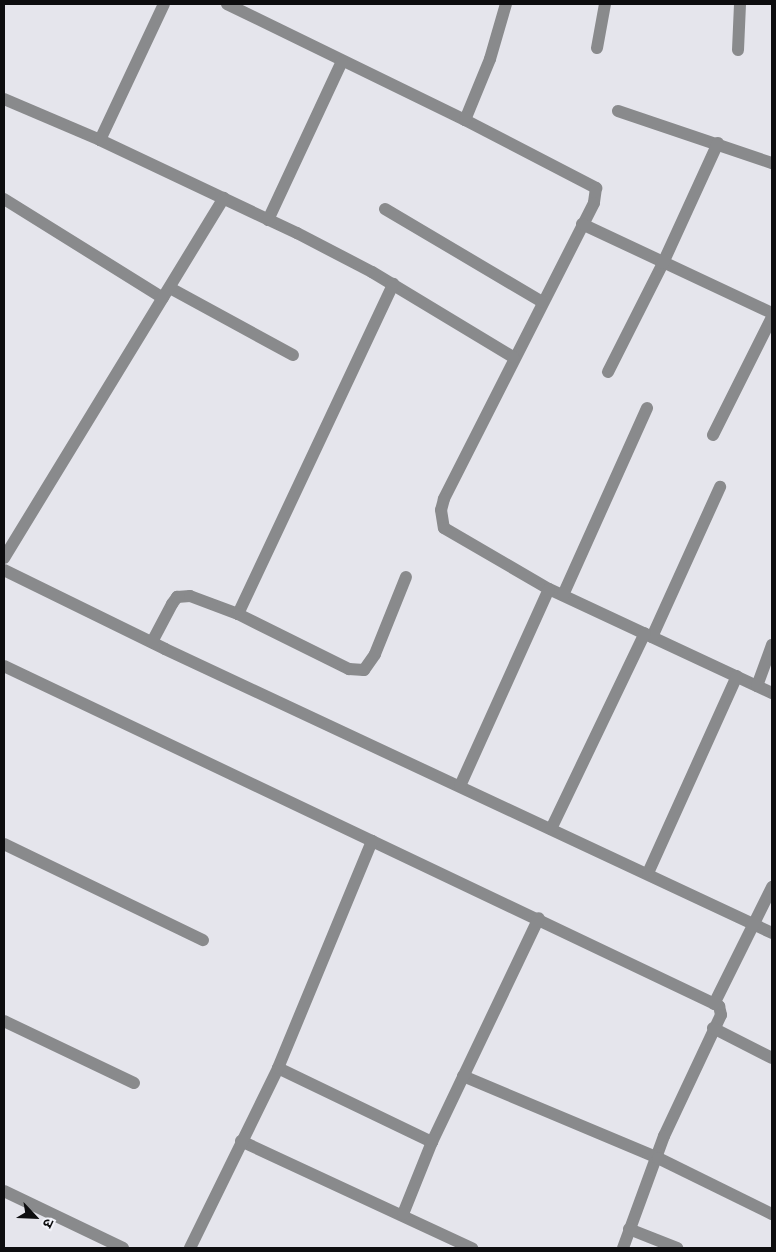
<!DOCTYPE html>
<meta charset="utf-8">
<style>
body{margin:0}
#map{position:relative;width:776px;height:1252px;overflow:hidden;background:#e5e5ec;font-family:"Space Grotesk","Noto Sans Devanagari",sans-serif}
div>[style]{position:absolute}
.minor>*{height:12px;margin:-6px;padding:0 6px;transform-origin:6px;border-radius:6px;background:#898a8c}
span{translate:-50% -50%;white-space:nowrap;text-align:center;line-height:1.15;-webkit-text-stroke:4.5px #f2f3fa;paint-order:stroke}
.frame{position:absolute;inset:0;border:5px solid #0d0d0f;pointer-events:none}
.north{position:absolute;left:10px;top:1192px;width:50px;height:50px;-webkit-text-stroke:4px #f2f3fa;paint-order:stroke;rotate:115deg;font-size:14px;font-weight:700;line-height:20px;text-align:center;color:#0d0d0f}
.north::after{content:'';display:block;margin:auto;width:18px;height:22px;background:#0d0d0f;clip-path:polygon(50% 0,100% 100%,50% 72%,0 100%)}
</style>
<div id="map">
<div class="minor">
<div style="left:227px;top:4px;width:265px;rotate:26deg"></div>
<div style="left:465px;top:120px;width:148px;rotate:27.4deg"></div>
<div style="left:596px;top:188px;width:15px;rotate:98deg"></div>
<div style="left:594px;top:203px;width:332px;rotate:116.9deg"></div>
<div style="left:444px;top:499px;width:11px;rotate:105deg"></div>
<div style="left:441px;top:510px;width:18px;rotate:81deg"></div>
<div style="left:444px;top:528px;width:121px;rotate:30.2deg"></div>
<div style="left:549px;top:589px;width:246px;rotate:25deg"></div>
<div style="left:597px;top:48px;width:45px;rotate:-79.7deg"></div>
<div style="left:738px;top:50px;width:46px;rotate:-87.5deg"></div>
<div style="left:4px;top:99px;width:104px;rotate:23.1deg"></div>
<div style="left:100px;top:140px;width:218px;rotate:25.3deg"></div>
<div style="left:297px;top:233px;width:85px;rotate:27.5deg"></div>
<div style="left:372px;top:272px;width:165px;rotate:31.1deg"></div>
<div style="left:618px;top:111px;width:163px;rotate:18.7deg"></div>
<div style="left:465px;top:120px;width:66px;rotate:-67.7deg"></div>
<div style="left:490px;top:59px;width:57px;rotate:-73.8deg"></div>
<div style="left:100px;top:140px;width:150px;rotate:-64.8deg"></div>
<div style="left:4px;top:199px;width:187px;rotate:31.9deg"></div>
<div style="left:385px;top:209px;width:182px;rotate:30.6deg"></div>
<div style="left:268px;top:220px;width:175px;rotate:-65deg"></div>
<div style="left:582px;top:224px;width:210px;rotate:25.1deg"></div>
<div style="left:170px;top:288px;width:140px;rotate:28.6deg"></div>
<div style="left:608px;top:372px;width:122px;rotate:-63.2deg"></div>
<div style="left:663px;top:263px;width:132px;rotate:-65.4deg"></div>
<div style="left:713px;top:435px;width:132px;rotate:-63.4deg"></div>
<div style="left:4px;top:558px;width:422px;rotate:-58.6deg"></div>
<div style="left:4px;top:570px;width:179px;rotate:26.1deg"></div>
<div style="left:165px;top:649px;width:670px;rotate:25.07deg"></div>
<div style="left:563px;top:595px;width:205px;rotate:-65.8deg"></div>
<div style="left:238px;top:614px;width:365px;rotate:-64.8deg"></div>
<div style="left:652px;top:637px;width:165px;rotate:-65.6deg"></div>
<div style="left:152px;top:642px;width:43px;rotate:-62.2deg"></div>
<div style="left:172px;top:604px;width:9px;rotate:-54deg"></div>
<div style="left:177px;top:597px;width:13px;rotate:-4deg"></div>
<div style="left:190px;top:596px;width:51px;rotate:20.6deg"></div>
<div style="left:238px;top:614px;width:124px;rotate:26.4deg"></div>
<div style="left:349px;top:669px;width:15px;rotate:4deg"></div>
<div style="left:364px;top:670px;width:19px;rotate:-55deg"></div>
<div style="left:375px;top:654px;width:83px;rotate:-68.1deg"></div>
<div style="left:4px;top:666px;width:792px;rotate:25.43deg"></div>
<div style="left:719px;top:1006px;width:9px;rotate:77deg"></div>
<div style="left:721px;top:1015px;width:134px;rotate:115.2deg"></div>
<div style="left:664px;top:1136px;width:119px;rotate:110.1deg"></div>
<div style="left:757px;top:686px;width:44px;rotate:-69.9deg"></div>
<div style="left:460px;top:786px;width:216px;rotate:-65.7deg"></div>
<div style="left:551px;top:829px;width:217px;rotate:-64.4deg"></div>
<div style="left:4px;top:844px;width:221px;rotate:25.8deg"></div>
<div style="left:648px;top:873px;width:216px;rotate:-65.7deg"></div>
<div style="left:714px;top:1004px;width:131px;rotate:-63.6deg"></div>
<div style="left:4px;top:1021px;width:144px;rotate:25.5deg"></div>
<div style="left:713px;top:1028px;width:66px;rotate:27deg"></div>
<div style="left:278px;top:1068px;width:171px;rotate:25.7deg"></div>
<div style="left:463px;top:1076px;width:212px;rotate:22.8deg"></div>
<div style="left:658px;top:1158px;width:127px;rotate:26.2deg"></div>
<div style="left:241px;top:1141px;width:255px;rotate:24.9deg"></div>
<div style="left:4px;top:1191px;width:132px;rotate:25.6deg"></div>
<div style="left:403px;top:1214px;width:78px;rotate:-68.1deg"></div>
<div style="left:432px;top:1142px;width:248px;rotate:-64.5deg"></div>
<div style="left:629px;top:1229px;width:52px;rotate:21.6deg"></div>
<div style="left:190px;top:1248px;width:200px;rotate:-63.9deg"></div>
<div style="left:278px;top:1068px;width:246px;rotate:-67.5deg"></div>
</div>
<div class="frame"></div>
<div class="north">उ</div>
</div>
